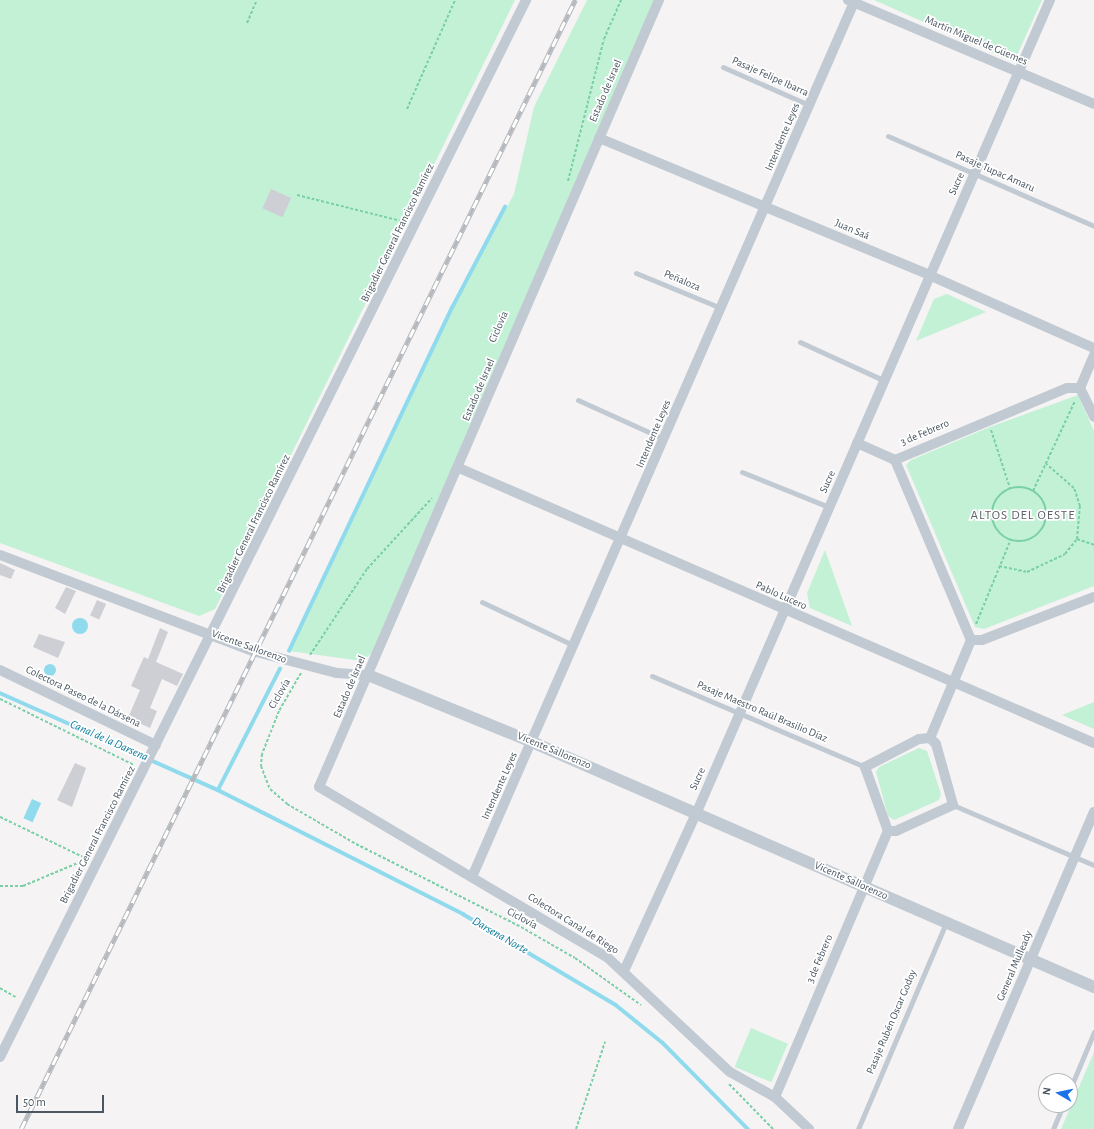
<!DOCTYPE html>
<meta charset="utf-8">
<style>
body{margin:0}
#map{position:relative;width:1094px;height:1129px;overflow:hidden;background:#f5f3f3;font-family:"Alegreya Sans",sans-serif}
div>[style]{position:absolute}
.green>*{inset:0;background:#c3f1d5;transform-origin:0 0}
.water>*{inset:0;background:#90daee;transform-origin:0 0}
.round{border-radius:50%}
.stream>*{height:3.5px;margin:-1.75px;padding:0 1.75px;transform-origin:1.75px;border-radius:1.75px;background:#90daee}
.building>*{inset:0;background:#cdcfd5;transform-origin:0 0}
.path>*{height:2px;margin-top:-1px;transform-origin:0;background:repeating-linear-gradient(90deg,#7ad0a6 0 3px,transparent 0 5px)}
.path>.ring{margin:-1px;padding:0;box-sizing:content-box;background:none;border:2px solid #7ad0a6;border-radius:50%}
.service>*{height:5px;margin:-2.5px;padding:0 2.5px;transform-origin:2.5px;border-radius:2.5px;background:#c1cad2}
.minor>*{height:10px;margin:-5px;padding:0 5px;transform-origin:5px;border-radius:5px;background:#c1cad2}
.tertiary>*{height:12px;margin:-6px;padding:0 6px;transform-origin:6px;border-radius:6px;background:#c1cad2}
.rail>*{height:4.5px;margin-top:-2.25px;transform-origin:0;background:repeating-linear-gradient(90deg,#fff 0 9px,#b5b8bd 0 18px);box-sizing:border-box;border-block:1px solid #b5b8bd}
span{translate:-50% -50%;white-space:nowrap;text-align:center;line-height:1.15;-webkit-text-stroke:3.5px #fff;paint-order:stroke}
.street-label{font-size:11px;color:#4a5661}
.water-label{font-size:12px;color:#0c7c9b;font-style:italic}
.quarter-label{font-size:13px;color:#5f6368;letter-spacing:1px}
.north{position:absolute;left:1038px;top:1073px;width:40px;height:40px;box-sizing:border-box;background:#fff;border:1px solid #b7bbc0;border-radius:50%;rotate:279deg;font-size:11px;font-weight:700;line-height:16px;text-align:center;color:#4a5661}
.north::after{content:'';display:block;margin:auto;width:14px;height:18px;background:#1a73e8;clip-path:polygon(50% 0,100% 100%,50% 72%,0 100%)}
.scale{position:absolute;left:16px;top:1095px;width:88px;height:18px;box-sizing:border-box;border:2px solid #4a5661;border-top:0;padding-left:5px;font-size:12px;line-height:14px;white-space:nowrap;color:#4a5661;-webkit-text-stroke:3px #fff;paint-order:stroke}
</style>
<div id="map">
<div class="green">
<div style="clip-path:polygon(0 0,515px 0,215px 609px,199px 616px,0 543px)"></div>
<div style="clip-path:polygon(587px 0,654px 0,372px 652px,366px 659px,355px 660px,289px 651px,452px 308px,514px 194px,534px 107px)"></div>
<div style="clip-path:polygon(874px 0,1042px 0,1014px 62px)"></div>
<div style="clip-path:polygon(947px 294px,986px 312px,916px 341px,934px 299px)"></div>
<div style="clip-path:polygon(1078px 395px,1094px 431px,1094px 586px,984px 629px,975px 627px,906px 465px,911px 460px,990px 427px)"></div>
<div style="clip-path:polygon(825px 550px,852px 626px,810px 608px,807px 593px)"></div>
<div style="clip-path:polygon(1094px 702px,1094px 729px,1062px 715px)"></div>
<div style="clip-path:polygon(919px 748px,927px 751px,941px 794px,939px 800px,894px 820px,888px 816px,876px 772px,879px 767px)"></div>
<div style="left:751px;top:1028px;width:40px;height:42px;rotate:23deg"></div>
<div style="clip-path:polygon(1094px 1052px,1094px 1129px,1061px 1129px)"></div>
</div>
<div class="water">
<div class="round" style="left:72px;top:618px;width:16px;height:16px"></div>
<div class="round" style="left:44px;top:664px;width:12px;height:12px"></div>
<div style="left:32px;top:799px;width:10px;height:21px;rotate:24deg"></div>
</div>
<div class="stream">
<div style="left:289px;top:651px;width:380px;rotate:-64.6deg"></div>
<div style="left:452px;top:308px;width:114px;rotate:-62.3deg"></div>
<div style="left:0;top:693px;width:239px;rotate:24deg"></div>
<div style="left:218px;top:790px;width:275px;rotate:26.8deg"></div>
<div style="left:463px;top:914px;width:69px;rotate:30.7deg"></div>
<div style="left:522px;top:949px;width:109px;rotate:30.8deg"></div>
<div style="left:616px;top:1005px;width:60px;rotate:39deg"></div>
<div style="left:663px;top:1043px;width:121px;rotate:45.3deg"></div>
<div style="left:218px;top:790px;width:136px;rotate:-62.9deg"></div>
</div>
<div class="building">
<div style="left:271px;top:189px;width:22px;height:21px;rotate:24deg"></div>
<div style="clip-path:polygon(0 563px,15px 570px,11px 579px,0 575px)"></div>
<div style="clip-path:polygon(66px 587px,76px 591px,65px 614px,55px 608px)"></div>
<div style="left:97px;top:600px;width:10px;height:17px;rotate:24deg"></div>
<div style="clip-path:polygon(160px 628px,168px 632px,156px 662px,183px 674px,177px 686px,162px 679px,150px 708px,157px 711px,150px 728px,128px 718px,140px 690px,131px 686px,144px 657px,148px 659px)"></div>
<div style="clip-path:polygon(39px 634px,65px 642px,58px 658px,33px 647px)"></div>
<div style="clip-path:polygon(75px 763px,86px 768px,72px 807px,57px 800px)"></div>
</div>
<div class="path">
<div style="left:247px;top:23px;width:25px;rotate:-67deg"></div>
<div style="left:407px;top:109px;width:119px;rotate:-66.2deg"></div>
<div style="left:568px;top:181px;width:146px;rotate:-75.8deg"></div>
<div style="left:604px;top:39px;width:43px;rotate:-66.4deg"></div>
<div style="left:297px;top:195px;width:111px;rotate:14deg"></div>
<div style="left:991px;top:430px;width:61px;rotate:71.9deg"></div>
<div class="ring" style="left:992px;top:487px;width:52px;height:52px"></div>
<div style="left:1033px;top:491px;width:99px;rotate:-65deg"></div>
<div style="left:1077px;top:539px;width:18px;rotate:19deg"></div>
<div style="left:999px;top:566px;width:29px;rotate:12deg"></div>
<div style="left:1027px;top:572px;width:42px;rotate:-25.3deg"></div>
<div style="left:1065px;top:554px;width:19px;rotate:-51deg"></div>
<div style="left:1077px;top:539px;width:33px;rotate:-85deg"></div>
<div style="left:1080px;top:506px;width:19px;rotate:-108deg"></div>
<div style="left:1074px;top:488px;width:37px;rotate:-139deg"></div>
<div style="left:976px;top:624px;width:92px;rotate:-67.6deg"></div>
<div style="left:310px;top:655px;width:103px;rotate:-56.5deg"></div>
<div style="left:367px;top:569px;width:96px;rotate:-47.5deg"></div>
<div style="left:301px;top:673px;width:44px;rotate:120.1deg"></div>
<div style="left:279px;top:711px;width:46px;rotate:111.6deg"></div>
<div style="left:262px;top:754px;width:12px;rotate:95deg"></div>
<div style="left:261px;top:766px;width:25px;rotate:69deg"></div>
<div style="left:270px;top:789px;width:23px;rotate:41deg"></div>
<div style="left:287px;top:804px;width:80px;rotate:30.1deg"></div>
<div style="left:356px;top:844px;width:185px;rotate:26.7deg"></div>
<div style="left:521px;top:927px;width:62px;rotate:29.9deg"></div>
<div style="left:575px;top:958px;width:81px;rotate:35.5deg"></div>
<div style="left:0;top:699px;width:149px;rotate:26.2deg"></div>
<div style="left:0;top:817px;width:97px;rotate:25.8deg"></div>
<div style="left:0;top:886px;width:23px"></div>
<div style="left:23px;top:886px;width:67px;rotate:-22.8deg"></div>
<div style="left:0;top:988px;width:20px;rotate:30deg"></div>
<div style="left:729px;top:1084px;width:63px;rotate:45.6deg"></div>
<div style="left:576px;top:1129px;width:92px;rotate:-71.6deg"></div>
</div>
<div class="service">
<div style="left:723px;top:67px;width:94px;rotate:23.8deg"></div>
<div style="left:888px;top:136px;width:225px;rotate:23.6deg"></div>
<div style="left:636px;top:273px;width:92px;rotate:22.4deg"></div>
<div style="left:800px;top:342px;width:94px;rotate:24.6deg"></div>
<div style="left:578px;top:400px;width:94px;rotate:24.4deg"></div>
<div style="left:742px;top:472px;width:94px;rotate:21.9deg"></div>
<div style="left:482px;top:602px;width:101px;rotate:25.3deg"></div>
<div style="left:652px;top:676px;width:232px;rotate:23.1deg"></div>
<div style="left:953px;top:805px;width:153px;rotate:23.1deg"></div>
<div style="left:1070px;top:1089px;width:62px;rotate:-67.2deg"></div>
<div style="left:858px;top:1129px;width:224px;rotate:-66.9deg"></div>
<div style="left:1053px;top:1129px;width:26px;rotate:-67deg"></div>
</div>
<div class="minor">
<div style="left:659px;top:0;width:857px;rotate:113.37deg"></div>
<div style="left:319px;top:787px;width:334px;rotate:30.6deg"></div>
<div style="left:607px;top:957px;width:168px;rotate:43.1deg"></div>
<div style="left:730px;top:1072px;width:51px;rotate:29.1deg"></div>
<div style="left:775px;top:1097px;width:47px;rotate:43.3deg"></div>
<div style="left:848px;top:0;width:267px;rotate:22.9deg"></div>
<div style="left:599px;top:138px;width:357px;rotate:22.5deg"></div>
<div style="left:929px;top:275px;width:180px;rotate:23.9deg"></div>
<div style="left:1080px;top:388px;width:36px;rotate:-67deg"></div>
<div style="left:857px;top:443px;width:42px;rotate:24.1deg"></div>
<div style="left:459px;top:468px;width:692px;rotate:23.42deg"></div>
<div style="left:0;top:555px;width:271px;rotate:20.8deg"></div>
<div style="left:253px;top:651px;width:87px;rotate:14.7deg"></div>
<div style="left:337px;top:673px;width:31px;rotate:4deg"></div>
<div style="left:971px;top:640px;width:195px;rotate:-112.9deg"></div>
<div style="left:895px;top:460px;width:186px;rotate:-22.7deg"></div>
<div style="left:1067px;top:388px;width:13px"></div>
<div style="left:1080px;top:388px;width:32px;rotate:64deg"></div>
<div style="left:971px;top:640px;width:11px"></div>
<div style="left:982px;top:640px;width:120px;rotate:-21deg"></div>
<div style="left:0;top:670px;width:173px;rotate:25.7deg"></div>
<div style="left:930px;top:738px;width:8px;rotate:45deg"></div>
<div style="left:936px;top:744px;width:63px;rotate:74.4deg"></div>
<div style="left:953px;top:805px;width:63px;rotate:155.5deg"></div>
<div style="left:896px;top:831px;width:8px;rotate:180deg"></div>
<div style="left:888px;top:831px;width:68px;rotate:-109.8deg"></div>
<div style="left:865px;top:767px;width:61px;rotate:-27.4deg"></div>
<div style="left:919px;top:739px;width:11px;rotate:-5deg"></div>
<div style="left:930px;top:738px;width:106px;rotate:-67.3deg"></div>
<div style="left:472px;top:877px;width:957px;rotate:-66.41deg"></div>
<div style="left:624px;top:971px;width:173px;rotate:-65.4deg"></div>
<div style="left:696px;top:814px;width:888px;rotate:-66.5deg"></div>
<div style="left:0;top:1057px;width:1181px;rotate:-63.54deg"></div>
<div style="left:775px;top:1097px;width:289px;rotate:-67deg"></div>
<div style="left:958px;top:1129px;width:345px;rotate:-66.8deg"></div>
</div>
<div class="tertiary">
<div style="left:368px;top:675px;width:177px;rotate:22.2deg"></div>
<div style="left:532px;top:742px;width:613px;rotate:23.55deg"></div>
</div>
<div class="rail">
<div style="left:21px;top:1129px;width:1258px;rotate:-63.86deg"></div>
</div>
<div class="street-label">
<span style="left:976px;top:41px;rotate:23deg">Martín Miguel de Güemes</span>
<span style="left:770px;top:77px;rotate:24deg">Pasaje Felipe Ibarra</span>
<span style="left:606px;top:91px;rotate:-67deg">Estado de Israel</span>
<span style="left:783px;top:137px;rotate:-67deg">Intendente Leyes</span>
<span style="left:995px;top:172px;rotate:24deg">Pasaje Tupac Amaru</span>
<span style="left:957px;top:184px;rotate:-66deg">Sucre</span>
<span style="left:852px;top:230px;rotate:23deg">Juan Saá</span>
<span style="left:398px;top:233px;rotate:-64deg">Brigadier General Francisco Ramírez</span>
<span style="left:682px;top:281px;rotate:23deg">Peñaloza</span>
<span style="left:499px;top:327px;rotate:-66deg">Ciclovía</span>
<span style="left:479px;top:390px;rotate:-67deg">Estado de Israel</span>
<span style="left:925px;top:433px;rotate:-23deg">3 de Febrero</span>
<span style="left:654px;top:434px;rotate:-67deg">Intendente Leyes</span>
<span style="left:828px;top:482px;rotate:-66deg">Sucre</span>
<span style="left:254px;top:524px;rotate:-64deg">Brigadier General Francisco Ramírez</span>
<span style="left:781px;top:596px;rotate:24deg">Pablo Lucero</span>
<span style="left:249px;top:647px;rotate:20deg">Vicente Sallorenzo</span>
<span style="left:350px;top:687px;rotate:-67deg">Estado de Israel</span>
<span style="left:280px;top:694px;rotate:-60deg">Ciclovía</span>
<span style="left:83px;top:697px;rotate:26deg">Colectora Paseo de la Dársena</span>
<span style="left:762px;top:712px;rotate:23deg">Pasaje Maestro Raúl Brasilio Díaz</span>
<span style="left:554px;top:751px;rotate:23deg">Vicente Sallorenzo</span>
<span style="left:698px;top:779px;rotate:-66deg">Sucre</span>
<span style="left:500px;top:786px;rotate:-66deg">Intendente Leyes</span>
<span style="left:98px;top:835px;rotate:-63deg">Brigadier General Francisco Ramírez</span>
<span style="left:851px;top:881px;rotate:24deg">Vicente Sallorenzo</span>
<span style="left:522px;top:919px;rotate:28deg">Ciclovía</span>
<span style="left:573px;top:924px;rotate:32deg">Colectora Canal de Riego</span>
<span style="left:820px;top:959px;rotate:-67deg">3 de Febrero</span>
<span style="left:1015px;top:966px;rotate:-67deg">General Mulleady</span>
<span style="left:892px;top:1022px;rotate:-67deg">Pasaje Rubén Oscar Godoy</span>
</div>
<div class="water-label">
<span style="left:109px;top:741px;rotate:24deg">Canal de la Darsena</span>
<span style="left:500px;top:936px;rotate:30deg">Darsena Norte</span>
</div>
<div class="quarter-label">
<span style="left:1023px;top:516px">ALTOS DEL OESTE</span>
</div>
<div class="north">N</div>
<div class="scale">50 m</div>
</div>
